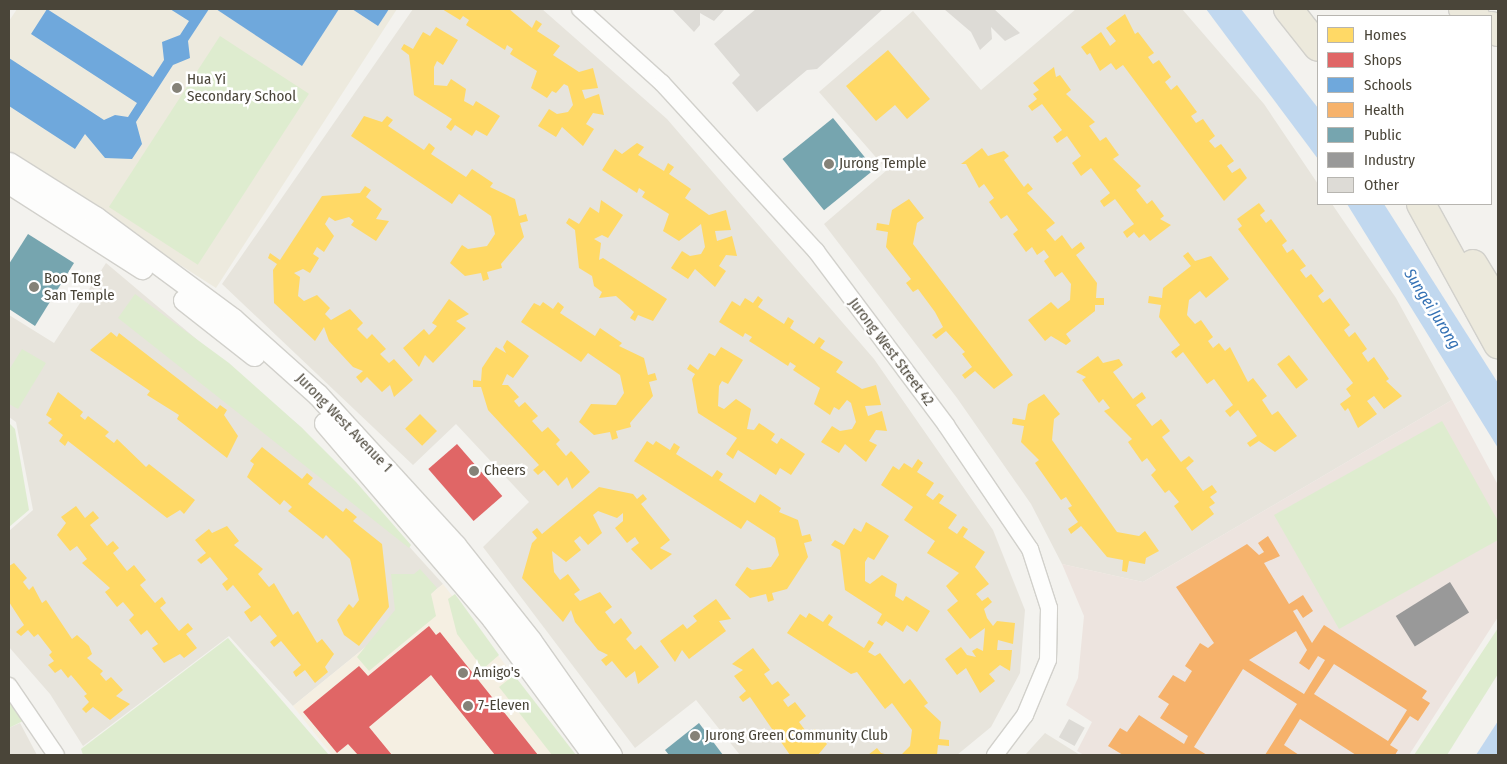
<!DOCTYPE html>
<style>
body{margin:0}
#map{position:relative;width:1507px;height:764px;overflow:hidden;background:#f3f2ee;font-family:"Fira Sans Condensed",sans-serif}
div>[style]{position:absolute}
.residential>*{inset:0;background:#e7e4dc}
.commercial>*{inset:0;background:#f5efe2}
.education>*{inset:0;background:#edeade}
.medical>*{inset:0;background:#ede4df}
.green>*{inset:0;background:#deeccf;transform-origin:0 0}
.water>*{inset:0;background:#c1d8ef}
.homes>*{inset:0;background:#ffd966;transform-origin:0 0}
.shops>*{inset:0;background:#e06666;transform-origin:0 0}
.schools>*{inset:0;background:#6fa8dc}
.health>*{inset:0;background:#f6b26b}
.public>*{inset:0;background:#76a5af;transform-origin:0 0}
.industry>*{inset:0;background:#999;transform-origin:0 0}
.building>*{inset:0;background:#dddbd6;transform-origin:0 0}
.roads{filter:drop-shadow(1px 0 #d1d0cb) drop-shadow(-1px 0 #d1d0cb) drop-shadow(0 1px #d1d0cb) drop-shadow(0 -1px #d1d0cb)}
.minor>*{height:16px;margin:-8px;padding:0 8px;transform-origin:8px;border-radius:8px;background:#fdfdfc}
.tertiary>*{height:21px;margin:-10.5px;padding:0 10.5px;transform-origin:10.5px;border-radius:10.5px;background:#fdfdfc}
.motorway>*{height:28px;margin:-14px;padding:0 14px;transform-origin:14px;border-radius:14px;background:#ece9dc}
.dots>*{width:14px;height:14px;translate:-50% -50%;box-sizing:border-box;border:2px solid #fff;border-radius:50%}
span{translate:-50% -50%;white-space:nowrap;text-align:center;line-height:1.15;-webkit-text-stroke:5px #fff;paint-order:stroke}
.poi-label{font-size:15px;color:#4a4539}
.left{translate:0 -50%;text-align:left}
.street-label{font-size:15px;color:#4a4539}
.water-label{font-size:16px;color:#3471b4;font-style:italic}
.frame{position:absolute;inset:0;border:10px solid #4a4539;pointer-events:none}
.legend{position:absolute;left:1317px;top:15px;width:175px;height:190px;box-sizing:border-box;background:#fff;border:1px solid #b7b5b0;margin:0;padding:6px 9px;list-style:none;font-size:15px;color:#4a4539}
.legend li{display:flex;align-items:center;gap:10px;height:25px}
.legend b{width:25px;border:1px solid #b7b5b0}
</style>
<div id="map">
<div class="residential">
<div style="clip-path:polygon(413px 9px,542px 9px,667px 119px,874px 359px,993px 530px,1025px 610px,1020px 673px,991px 727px,957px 755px,740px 755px,696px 700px,635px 748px,483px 547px,529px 502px,456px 424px,413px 465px,222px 284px)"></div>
<div style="clip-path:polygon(1076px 9px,1182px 9px,1264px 104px,1318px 184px,1318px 204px,1332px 204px,1396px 298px,1452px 400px,1143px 582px,1062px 564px,1031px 504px,957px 398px,824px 224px,887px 170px,819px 92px,913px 11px,981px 90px)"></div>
<div style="clip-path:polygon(106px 263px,301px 427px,443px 584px,293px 706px,229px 636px,83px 746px,50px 694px,9px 647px,9px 531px,33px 510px,16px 422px,9px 417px,9px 315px,54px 343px)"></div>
<div style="clip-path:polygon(20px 723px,37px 755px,9px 755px,9px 728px)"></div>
<div style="clip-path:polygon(1045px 733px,1080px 755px,1025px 755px)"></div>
</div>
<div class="commercial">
<div style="clip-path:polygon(443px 584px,575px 755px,332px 755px,293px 706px)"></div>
</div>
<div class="education">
<div style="clip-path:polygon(17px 9px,397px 9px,216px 288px,9px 155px,9px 21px)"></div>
</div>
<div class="medical">
<div style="clip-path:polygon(1452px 400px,1498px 485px,1498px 617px,1409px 755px,1084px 755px,1077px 751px,1092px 722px,1066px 705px,1078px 678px,1084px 616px,1062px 564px,1143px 582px)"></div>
</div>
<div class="green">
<div style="left:220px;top:36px;width:106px;height:204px;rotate:33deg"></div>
<div style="clip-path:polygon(135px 294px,229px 363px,302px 428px,356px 482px,411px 545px,409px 548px,118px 318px)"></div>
<div style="clip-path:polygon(22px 349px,46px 363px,18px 409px,9px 404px,9px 370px)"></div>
<div style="clip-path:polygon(1442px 421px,1498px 521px,1498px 540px,1339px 629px,1274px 515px)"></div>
<div style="clip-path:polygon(9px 423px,15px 429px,29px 510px,9px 527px)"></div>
<div style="clip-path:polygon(420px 569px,437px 588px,431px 594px,436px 616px,369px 671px,357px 657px,395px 610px,391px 574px,414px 574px)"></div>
<div style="clip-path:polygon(455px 594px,499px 655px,483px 669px,457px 634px,448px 599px)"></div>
<div style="clip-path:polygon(1498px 628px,1498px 674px,1447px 755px,1414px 755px)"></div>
<div style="clip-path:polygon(228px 638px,329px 755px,83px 755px,81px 749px)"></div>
<div style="clip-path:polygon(514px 675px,576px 755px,552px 755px,499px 687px)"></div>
<div style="clip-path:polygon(9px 696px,27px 719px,9px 728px)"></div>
</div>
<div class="water">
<div style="clip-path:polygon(1206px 9px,1241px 9px,1318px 108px,1318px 159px)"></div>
<div style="clip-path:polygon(1347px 204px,1384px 204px,1498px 383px,1498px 448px)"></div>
<div style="clip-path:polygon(1498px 721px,1498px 755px,1476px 755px)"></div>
</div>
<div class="homes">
<div style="clip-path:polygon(442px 9px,509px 9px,532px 28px,536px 20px,542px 24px,537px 31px,560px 46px,553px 55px,579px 72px,593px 68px,598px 88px,582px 90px,585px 99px,599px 94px,604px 115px,593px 113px,586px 124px,594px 129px,583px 146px,562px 127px,556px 137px,538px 126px,549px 109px,557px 114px,568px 112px,573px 105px,568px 86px,564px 84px,556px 93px,552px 91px,547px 98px,531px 88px,537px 71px,510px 54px,513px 49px,507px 45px,505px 50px,466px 25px,469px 20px,463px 16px,460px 20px)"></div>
<div style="clip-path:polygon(1125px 14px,1135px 34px,1138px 32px,1154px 53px,1148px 57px,1153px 64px,1159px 60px,1171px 77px,1165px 82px,1171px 90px,1177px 85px,1197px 112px,1191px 116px,1196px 123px,1203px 119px,1215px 136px,1209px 141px,1215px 148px,1221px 144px,1234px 161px,1227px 166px,1232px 173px,1240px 168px,1247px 178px,1224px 201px,1123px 65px,1116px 70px,1111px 63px,1100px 71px,1090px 53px,1087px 55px,1081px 47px,1101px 32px,1110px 46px,1116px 41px,1106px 28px)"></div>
<div style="clip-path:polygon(436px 27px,458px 40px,443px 65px,437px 61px,434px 67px,434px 85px,447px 86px,451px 79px,466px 89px,464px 101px,473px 106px,476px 101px,500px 116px,487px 136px,476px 130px,472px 136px,455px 125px,451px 131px,446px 127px,452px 119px,414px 95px,409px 55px,401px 49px,404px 44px,413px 49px,423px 32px,430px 36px)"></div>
<div style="clip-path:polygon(888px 50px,930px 99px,907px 119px,895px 105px,876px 121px,846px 86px)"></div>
<div style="clip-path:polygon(1054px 67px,1056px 77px,1060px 75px,1071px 90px,1066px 94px,1095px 122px,1089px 126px,1100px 141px,1106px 137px,1119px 155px,1113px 159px,1141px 186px,1136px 190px,1147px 204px,1152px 200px,1164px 216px,1160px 219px,1171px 225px,1150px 241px,1144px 234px,1139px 238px,1134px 232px,1127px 238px,1123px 232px,1134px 224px,1115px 199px,1104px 207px,1100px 201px,1110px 193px,1091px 168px,1081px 176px,1072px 163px,1081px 156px,1067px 136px,1057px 143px,1053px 137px,1062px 130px,1042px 104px,1032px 111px,1028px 106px,1037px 99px,1033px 94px,1039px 90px,1033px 83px)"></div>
<div style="clip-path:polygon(364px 116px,382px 122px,387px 116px,393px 120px,388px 126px,424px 150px,429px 143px,435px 148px,431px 154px,466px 177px,472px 169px,493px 183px,490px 187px,515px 199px,519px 216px,526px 214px,528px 221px,520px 223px,524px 237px,501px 264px,502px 268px,487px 272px,489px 279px,483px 281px,481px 273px,465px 276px,450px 263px,462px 245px,468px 249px,487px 246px,495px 234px,491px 216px,459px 194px,452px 204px,351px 136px)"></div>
<div style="clip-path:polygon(637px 143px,644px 147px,638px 155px,664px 171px,668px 163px,674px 167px,669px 174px,691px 189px,685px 198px,709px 215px,726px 210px,731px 230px,715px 231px,717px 241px,732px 236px,737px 256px,726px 255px,719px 266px,726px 271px,715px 287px,695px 269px,688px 279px,671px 268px,682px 251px,690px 256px,701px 254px,705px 247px,701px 224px,679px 241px,663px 231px,669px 214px,642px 197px,645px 192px,639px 188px,637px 193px,602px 170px,615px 149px,622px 154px)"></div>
<div style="clip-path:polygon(982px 148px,988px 156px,1004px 151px,1009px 156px,1004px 160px,1024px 187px,1028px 183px,1033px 189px,1027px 193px,1055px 223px,1046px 230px,1055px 241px,1062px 235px,1072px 249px,1081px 242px,1085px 248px,1076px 255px,1097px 283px,1096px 298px,1104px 298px,1104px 305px,1095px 305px,1095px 311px,1066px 334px,1071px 341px,1066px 345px,1051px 336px,1045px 341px,1028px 320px,1051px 302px,1058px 309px,1070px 300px,1071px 284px,1062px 272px,1055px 277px,1044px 261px,1049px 257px,1044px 250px,1037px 255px,1032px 247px,1026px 252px,1013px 234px,1018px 230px,1007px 215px,1001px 219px,989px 202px,994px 198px,984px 184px,979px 188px,966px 164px,961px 164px)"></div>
<div style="clip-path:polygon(365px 186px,371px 190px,366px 197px,382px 209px,376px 219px,389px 221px,376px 241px,351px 225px,354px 221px,349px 217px,335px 221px,329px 217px,325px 224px,334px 236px,324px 252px,317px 247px,313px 254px,319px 258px,310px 273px,303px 269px,294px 273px,300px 277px,298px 296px,304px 301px,317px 295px,330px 308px,325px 314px,331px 320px,350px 309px,363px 323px,357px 329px,367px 339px,372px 334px,386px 349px,380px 354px,389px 363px,394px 359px,413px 380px,394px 397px,390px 385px,382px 392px,367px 377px,361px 383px,356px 377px,363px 371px,353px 367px,329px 341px,324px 327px,315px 341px,274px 303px,273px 270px,277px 264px,268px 258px,270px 253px,280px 260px,322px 196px,360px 193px)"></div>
<div style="clip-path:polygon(909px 199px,924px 218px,917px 223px,913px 244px,1013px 375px,994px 389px,975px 371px,965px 379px,962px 375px,972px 367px,962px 354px,965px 352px,946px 331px,936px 339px,932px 335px,943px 327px,935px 312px,918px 289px,913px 292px,906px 283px,911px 279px,886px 247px,888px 232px,876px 230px,877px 223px,889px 225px,892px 210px)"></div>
<div style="clip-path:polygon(601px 200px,623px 215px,608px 238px,602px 235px,594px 239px,601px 243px,599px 260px,603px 258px,667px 299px,653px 321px,638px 315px,635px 321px,630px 318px,634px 312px,616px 296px,599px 298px,602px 292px,594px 286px,592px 276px,579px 268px,575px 230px,566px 223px,569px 218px,579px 224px,590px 207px,599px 213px)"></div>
<div style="clip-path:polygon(1259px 203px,1265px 211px,1260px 215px,1266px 223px,1271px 219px,1287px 241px,1282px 245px,1287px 253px,1293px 249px,1306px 266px,1300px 270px,1306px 278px,1311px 274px,1324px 291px,1318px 296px,1323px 303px,1330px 298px,1350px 325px,1344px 330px,1349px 337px,1355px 332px,1367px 349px,1362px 353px,1368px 362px,1374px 357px,1389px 379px,1386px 381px,1402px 396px,1384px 409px,1374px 396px,1367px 401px,1377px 414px,1358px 428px,1348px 408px,1345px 411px,1340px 404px,1351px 396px,1346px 389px,1353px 383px,1238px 229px,1242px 226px,1237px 219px)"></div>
<div style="clip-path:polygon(1188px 252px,1195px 261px,1211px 256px,1229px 279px,1206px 298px,1200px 291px,1189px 300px,1187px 315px,1195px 324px,1201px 320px,1213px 337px,1208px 341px,1213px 348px,1219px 343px,1225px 351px,1230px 347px,1248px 382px,1253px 378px,1267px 396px,1262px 400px,1272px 415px,1278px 411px,1297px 436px,1275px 452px,1259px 441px,1250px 447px,1247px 443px,1257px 436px,1238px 410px,1230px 417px,1225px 411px,1233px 405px,1214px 379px,1207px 384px,1183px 352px,1176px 358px,1171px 352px,1180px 345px,1159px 317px,1161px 305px,1148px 303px,1149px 296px,1162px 298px,1163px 288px,1191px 266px,1183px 256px)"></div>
<div style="clip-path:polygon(758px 296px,763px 300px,758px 307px,784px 324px,788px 317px,794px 321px,790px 328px,814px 344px,819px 337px,825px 341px,820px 348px,843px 362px,836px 372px,862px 389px,876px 385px,881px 405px,865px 406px,868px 416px,882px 411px,887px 431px,876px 430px,869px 441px,877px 445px,866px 462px,845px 444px,839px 453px,821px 442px,832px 426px,840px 431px,852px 429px,856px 422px,851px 403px,847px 400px,839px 410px,834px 407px,830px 415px,814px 404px,820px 388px,793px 370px,796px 366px,790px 362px,788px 366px,749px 341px,752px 337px,745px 333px,743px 337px,719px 322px,732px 301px,740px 306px,745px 298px,753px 303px)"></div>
<div style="clip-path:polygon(449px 299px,469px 314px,456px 321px,466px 328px,433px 363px,425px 355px,419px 367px,403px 348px,424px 329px,429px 335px,433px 331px,437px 326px,432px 323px)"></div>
<div style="clip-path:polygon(543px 302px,553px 309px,558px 302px,564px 307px,560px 313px,595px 336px,600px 328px,622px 343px,619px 346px,644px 358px,648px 375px,655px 373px,657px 380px,649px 382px,653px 396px,630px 423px,631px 427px,616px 431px,618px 438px,612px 440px,610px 432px,594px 435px,579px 422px,591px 404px,616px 405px,624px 393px,620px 375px,588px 353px,581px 362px,521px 322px,534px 303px,540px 306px)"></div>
<div style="clip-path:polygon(111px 332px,117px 337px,119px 333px,217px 409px,220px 405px,227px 410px,224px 415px,238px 436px,227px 458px,177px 419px,179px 415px,147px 395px,150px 391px,90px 350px)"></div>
<div style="clip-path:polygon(507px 340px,529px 356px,513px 378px,507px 374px,502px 385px,508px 385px,519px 397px,514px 401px,519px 407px,525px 402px,538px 416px,532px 421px,542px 432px,548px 427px,560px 440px,556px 444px,566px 456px,571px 451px,590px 472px,572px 489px,567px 477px,558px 486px,544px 470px,538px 475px,533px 470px,539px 465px,488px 410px,481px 387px,473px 387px,473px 380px,481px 381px,482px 368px,496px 347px,506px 353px,503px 347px)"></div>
<div style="clip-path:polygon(721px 347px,743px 360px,728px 384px,722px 381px,719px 386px,718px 406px,724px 409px,736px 399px,751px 409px,747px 429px,754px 430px,759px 423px,775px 434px,771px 440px,777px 444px,781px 438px,805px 454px,791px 475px,780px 468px,776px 475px,738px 450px,733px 459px,726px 454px,737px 438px,698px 413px,692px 379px,695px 374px,687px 369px,690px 364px,698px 370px,709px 353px,715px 356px)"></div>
<div style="left:1289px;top:355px;width:31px;height:15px;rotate:52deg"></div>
<div style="clip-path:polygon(1098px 356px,1103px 363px,1119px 359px,1123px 365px,1113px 372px,1133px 399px,1142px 392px,1146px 398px,1136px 405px,1152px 426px,1161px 419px,1170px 431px,1162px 437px,1181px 462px,1189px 456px,1194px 461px,1186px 468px,1203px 491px,1212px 485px,1217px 492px,1210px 497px,1215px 503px,1209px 507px,1214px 514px,1192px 531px,1174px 506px,1179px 502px,1169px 490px,1165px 493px,1151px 475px,1156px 470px,1147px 458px,1142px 462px,1128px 442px,1132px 439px,1104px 411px,1110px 408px,1103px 399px,1099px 403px,1082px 380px,1086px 377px,1076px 372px)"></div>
<div style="clip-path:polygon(58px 392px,83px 412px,80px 416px,85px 420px,88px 416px,109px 432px,105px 436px,114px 443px,117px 439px,146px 467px,149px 464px,195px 500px,184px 514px,180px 510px,167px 518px,68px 441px,65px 446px,59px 441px,63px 435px,48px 423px,52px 419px,46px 415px)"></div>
<div style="clip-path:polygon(1044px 394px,1060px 414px,1054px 419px,1052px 440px,1117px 532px,1139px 536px,1145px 531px,1159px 551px,1146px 558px,1145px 564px,1129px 561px,1127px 572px,1122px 571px,1123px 560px,1107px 557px,1081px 526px,1071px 534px,1068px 529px,1078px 522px,1068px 508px,1072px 506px,1066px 497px,1061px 500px,1035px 463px,1039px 460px,1021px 442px,1024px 426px,1012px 424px,1013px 418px,1025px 420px,1028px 404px)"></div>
<div style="left:420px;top:414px;width:24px;height:21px;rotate:45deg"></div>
<div style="clip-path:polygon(647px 441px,653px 445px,656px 441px,670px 450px,674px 443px,680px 447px,676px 454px,712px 477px,717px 470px,723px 474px,719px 480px,755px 503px,760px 494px,781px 508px,779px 512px,798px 520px,802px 536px,810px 534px,812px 541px,804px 543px,808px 557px,787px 589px,772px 593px,774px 600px,768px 602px,766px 594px,750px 598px,735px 585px,747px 567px,752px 570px,771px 567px,779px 555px,775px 538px,747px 520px,741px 529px,634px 461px)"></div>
<div style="clip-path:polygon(262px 447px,302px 479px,307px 473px,313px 478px,308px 484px,343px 512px,346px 508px,357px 517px,353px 521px,382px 544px,389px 607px,359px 646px,344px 635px,337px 620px,349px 604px,353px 608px,359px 600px,350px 559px,326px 535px,323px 539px,288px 511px,292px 507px,284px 500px,280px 505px,247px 477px,254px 464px,250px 461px)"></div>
<div style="clip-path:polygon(918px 459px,923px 463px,917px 472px,934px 483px,926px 495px,933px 500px,939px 493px,944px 496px,939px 503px,957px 515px,948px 528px,957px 534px,963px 526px,968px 529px,963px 537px,985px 552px,975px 567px,989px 584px,976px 594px,982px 601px,988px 597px,992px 602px,984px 609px,987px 618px,993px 626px,997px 621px,1015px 623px,1013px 644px,998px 640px,997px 650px,1012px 650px,1010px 671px,1000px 665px,989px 674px,995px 681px,980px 693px,966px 668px,957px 675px,945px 659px,961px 647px,967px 655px,976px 657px,972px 651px,977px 648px,983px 651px,985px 628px,970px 639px,947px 610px,958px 601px,946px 586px,959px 573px,927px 553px,935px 541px,904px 520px,913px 507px,881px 485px,893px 466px,899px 470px,904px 463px,912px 468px)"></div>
<div style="clip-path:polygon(599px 487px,633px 494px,637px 499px,643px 494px,647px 499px,641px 504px,670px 540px,660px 548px,672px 554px,651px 570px,631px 549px,639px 543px,635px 537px,627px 543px,615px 528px,623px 521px,623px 513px,617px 518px,598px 511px,593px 515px,602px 533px,588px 545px,580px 536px,574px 541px,581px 550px,566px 562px,552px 551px,554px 572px,560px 580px,568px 574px,580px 590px,574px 594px,580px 601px,600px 592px,612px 607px,605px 612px,614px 624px,621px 618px,632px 633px,626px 639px,635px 650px,641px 645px,659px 667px,638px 684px,635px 671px,626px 678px,612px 661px,606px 666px,601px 660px,608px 655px,598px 650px,575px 622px,571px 610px,563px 622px,522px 578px,532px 543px,537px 538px,532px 532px,537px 528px,542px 534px)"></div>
<div style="clip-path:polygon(76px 506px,85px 518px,93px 511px,99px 518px,90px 525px,107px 546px,113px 541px,119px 548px,113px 553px,127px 571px,134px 565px,146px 580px,140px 585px,155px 603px,162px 597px,166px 603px,160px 608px,179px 631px,188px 623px,193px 629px,186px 634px,197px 648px,184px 658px,180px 654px,164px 663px,152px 648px,158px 644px,147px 630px,141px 635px,129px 620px,134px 615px,123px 602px,117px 607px,105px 592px,110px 588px,82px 563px,87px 559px,77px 546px,70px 551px,57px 535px,66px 523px,61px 517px)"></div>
<div style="clip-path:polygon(866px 522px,889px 536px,874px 560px,868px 557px,865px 562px,865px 581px,870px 584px,882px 575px,897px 584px,895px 596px,903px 601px,906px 596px,930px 611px,917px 632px,907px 625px,903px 632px,886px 621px,882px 626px,877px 623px,882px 614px,845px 590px,840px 550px,831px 545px,835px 540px,844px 545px,854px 528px,861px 532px)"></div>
<div style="clip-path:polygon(227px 526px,239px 541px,234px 545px,263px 569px,258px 574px,269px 587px,274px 583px,293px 615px,298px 611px,317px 643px,322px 639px,334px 654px,325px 667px,328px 672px,315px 683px,305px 670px,296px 677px,293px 672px,301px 665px,281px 641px,274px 647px,270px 642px,277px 636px,260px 615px,251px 622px,244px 612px,251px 607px,233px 585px,227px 591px,222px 584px,228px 579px,210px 557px,201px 564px,197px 560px,206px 553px,195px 540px,209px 529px,212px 533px)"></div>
<div style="clip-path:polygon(14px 563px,27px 578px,23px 582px,29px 590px,33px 586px,42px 603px,46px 600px,72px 639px,77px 635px,89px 646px,92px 654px,87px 658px,103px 671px,100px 674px,106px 681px,111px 677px,123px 690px,116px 696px,130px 704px,110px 720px,93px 707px,86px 713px,82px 709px,89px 702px,84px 696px,87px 694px,71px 675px,68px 678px,61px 669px,55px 673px,48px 665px,54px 661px,49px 655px,52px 652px,38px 634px,34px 637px,28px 630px,21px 636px,16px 632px,24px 625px,9px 602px,9px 566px)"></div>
<div style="clip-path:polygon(716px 599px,731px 619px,719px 621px,726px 631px,689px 659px,682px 650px,675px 662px,660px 641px,683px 624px,687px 629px,697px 621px,693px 616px)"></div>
<div style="clip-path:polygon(809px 613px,823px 622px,829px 614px,833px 617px,828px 625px,864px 648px,869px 640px,874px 643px,868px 652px,875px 656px,880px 653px,904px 684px,910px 679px,928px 703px,924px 706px,941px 722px,939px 739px,949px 740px,949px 746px,938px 745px,937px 755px,901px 755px,910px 746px,912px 730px,892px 703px,885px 709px,857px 672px,851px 674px,787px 633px,800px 614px,806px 618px)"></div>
<div style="clip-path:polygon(753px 648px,770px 670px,764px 674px,772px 685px,778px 681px,790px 695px,783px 700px,788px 707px,795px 702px,806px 716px,799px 722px,808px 734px,815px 729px,827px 744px,818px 755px,790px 755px,750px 697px,743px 702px,739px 697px,746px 691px,734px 676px,743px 670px,732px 664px)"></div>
<div style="clip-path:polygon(877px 748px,881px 753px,888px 755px,868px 755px)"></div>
</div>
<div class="shops">
<div style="left:457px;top:444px;width:69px;height:38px;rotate:49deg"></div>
<div style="clip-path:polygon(429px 626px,436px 635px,440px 632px,538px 755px,495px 755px,431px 675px,369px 727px,392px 755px,358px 755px,348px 744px,337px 753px,303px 712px,359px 666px,368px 676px)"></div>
</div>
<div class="schools">
<div style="clip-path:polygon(47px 9px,153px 77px,164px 60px,162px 42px,180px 35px,189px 21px,170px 9px,209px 9px,188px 41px,190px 58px,173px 65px,136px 122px,142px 144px,132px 159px,105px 158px,85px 134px,75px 149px,9px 106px,9px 58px,104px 120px,115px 115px,128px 117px,137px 103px,31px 34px)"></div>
<div style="clip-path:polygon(216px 9px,339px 9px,302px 66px)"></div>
<div style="clip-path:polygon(352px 9px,389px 9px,378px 26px)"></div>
</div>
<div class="health">
<div style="clip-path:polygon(evenodd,1268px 536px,1280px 556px,1264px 563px,1289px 604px,1303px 595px,1313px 611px,1303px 618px,1297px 609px,1293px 611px,1312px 643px,1324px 625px,1427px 691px,1422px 698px,1430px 703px,1418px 721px,1410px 716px,1390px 745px,1398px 750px,1395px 755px,1356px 755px,1300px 719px,1284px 745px,1299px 755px,1265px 755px,1297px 704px,1243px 669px,1194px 747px,1207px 755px,1123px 755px,1108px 746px,1120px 728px,1127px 732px,1139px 715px,1184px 744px,1188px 736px,1160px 718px,1169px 704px,1158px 697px,1173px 675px,1185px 682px,1192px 671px,1185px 666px,1200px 643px,1208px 648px,1214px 643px,1176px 587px,1247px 544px,1259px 555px,1264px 552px,1258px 543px,1268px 536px,1296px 631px,1307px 650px,1299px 663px,1309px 670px,1318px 656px,1325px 660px,1304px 694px,1249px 660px,1296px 631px,1268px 536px,1334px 664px,1407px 710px,1388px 741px,1314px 694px,1334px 664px)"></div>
</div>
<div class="public">
<div style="left:833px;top:118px;width:66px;height:65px;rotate:51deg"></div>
<div style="clip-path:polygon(28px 234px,74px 263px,35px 326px,9px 309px,9px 264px)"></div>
<div style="clip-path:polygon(699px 723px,723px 755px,669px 755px,665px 750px)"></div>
</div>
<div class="industry">
<div style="left:1450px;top:582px;width:36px;height:64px;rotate:58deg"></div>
</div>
<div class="building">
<div style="clip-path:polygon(672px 9px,725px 9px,714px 21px,700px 13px,700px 25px,694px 32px)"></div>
<div style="clip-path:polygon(756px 9px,883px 9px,817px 69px,807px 70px,757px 112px,732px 83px,740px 75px,714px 44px)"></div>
<div style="clip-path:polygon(944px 9px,994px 9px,1020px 33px,1005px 41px,991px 27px,992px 39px,980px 50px,971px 32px)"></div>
<div style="left:1069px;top:719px;width:18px;height:21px;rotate:29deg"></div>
</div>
<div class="roads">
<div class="minor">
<div style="left:580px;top:9px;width:110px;rotate:42.1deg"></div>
<div style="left:662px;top:83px;width:228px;rotate:47.5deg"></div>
<div style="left:816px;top:251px;width:217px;rotate:53.2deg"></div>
<div style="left:946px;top:425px;width:150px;rotate:55.9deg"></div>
<div style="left:1030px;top:549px;width:62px;rotate:72.1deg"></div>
<div style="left:1049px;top:608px;width:52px;rotate:91.1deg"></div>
<div style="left:1048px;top:660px;width:60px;rotate:112.7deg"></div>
<div style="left:1025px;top:715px;width:50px;rotate:126.9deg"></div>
<div style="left:9px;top:686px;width:83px;rotate:55.7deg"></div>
</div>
<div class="tertiary">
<div style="left:9px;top:163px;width:102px;rotate:32.1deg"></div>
<div style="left:95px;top:217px;width:172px;rotate:36.5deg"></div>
<div style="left:233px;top:319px;width:114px;rotate:41.8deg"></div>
<div style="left:318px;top:395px;width:203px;rotate:47.6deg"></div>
<div style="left:455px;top:545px;width:122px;rotate:51.6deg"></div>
<div style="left:531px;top:641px;width:139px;rotate:54.9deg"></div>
<div style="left:9px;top:183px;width:158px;rotate:32.6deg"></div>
<div style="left:184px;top:300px;width:89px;rotate:38.2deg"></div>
<div style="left:325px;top:423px;width:257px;rotate:49.4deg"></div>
<div style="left:492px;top:618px;width:170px;rotate:53.6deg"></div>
</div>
<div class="motorway">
<div style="left:1288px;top:9px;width:48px;rotate:51.7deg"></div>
<div style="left:1463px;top:9px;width:14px;rotate:30deg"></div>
<div style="left:1491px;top:26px;width:9px;rotate:41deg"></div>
<div style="left:1421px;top:204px;width:160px;rotate:61.2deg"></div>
<div style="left:1473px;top:264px;width:48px;rotate:58.6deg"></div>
</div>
</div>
<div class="dots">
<div style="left:177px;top:88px;background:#858278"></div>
<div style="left:829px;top:164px;background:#858278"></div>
<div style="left:34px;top:287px;background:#858278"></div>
<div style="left:474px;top:471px;background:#858278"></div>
<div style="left:463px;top:673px;background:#858278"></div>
<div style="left:468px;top:706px;background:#858278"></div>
<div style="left:695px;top:736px;background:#858278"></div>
</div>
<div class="poi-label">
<span class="left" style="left:187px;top:88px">Hua Yi<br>Secondary School</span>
<span class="left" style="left:839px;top:164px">Jurong Temple</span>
<span class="left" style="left:44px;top:287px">Boo Tong<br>San Temple</span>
<span class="left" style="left:484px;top:471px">Cheers</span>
<span class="left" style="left:473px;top:673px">Amigo's</span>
<span class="left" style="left:478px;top:706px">7-Eleven</span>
<span class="left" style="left:705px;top:736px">Jurong Green Community Club</span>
</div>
<div class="street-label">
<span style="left:891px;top:352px;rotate:53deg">Jurong West Street 42</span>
<span style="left:344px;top:423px;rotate:46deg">Jurong West Avenue 1</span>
</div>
<div class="water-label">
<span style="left:1432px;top:309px;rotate:58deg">Sungei Jurong</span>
</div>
<div class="frame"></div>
<ul class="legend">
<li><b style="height:14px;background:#ffd966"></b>Homes</li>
<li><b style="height:14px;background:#e06666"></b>Shops</li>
<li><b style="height:14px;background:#6fa8dc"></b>Schools</li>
<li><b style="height:14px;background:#f6b26b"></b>Health</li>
<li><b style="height:14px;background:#76a5af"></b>Public</li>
<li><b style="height:14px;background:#999"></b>Industry</li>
<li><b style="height:14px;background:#dddbd6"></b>Other</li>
</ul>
</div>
